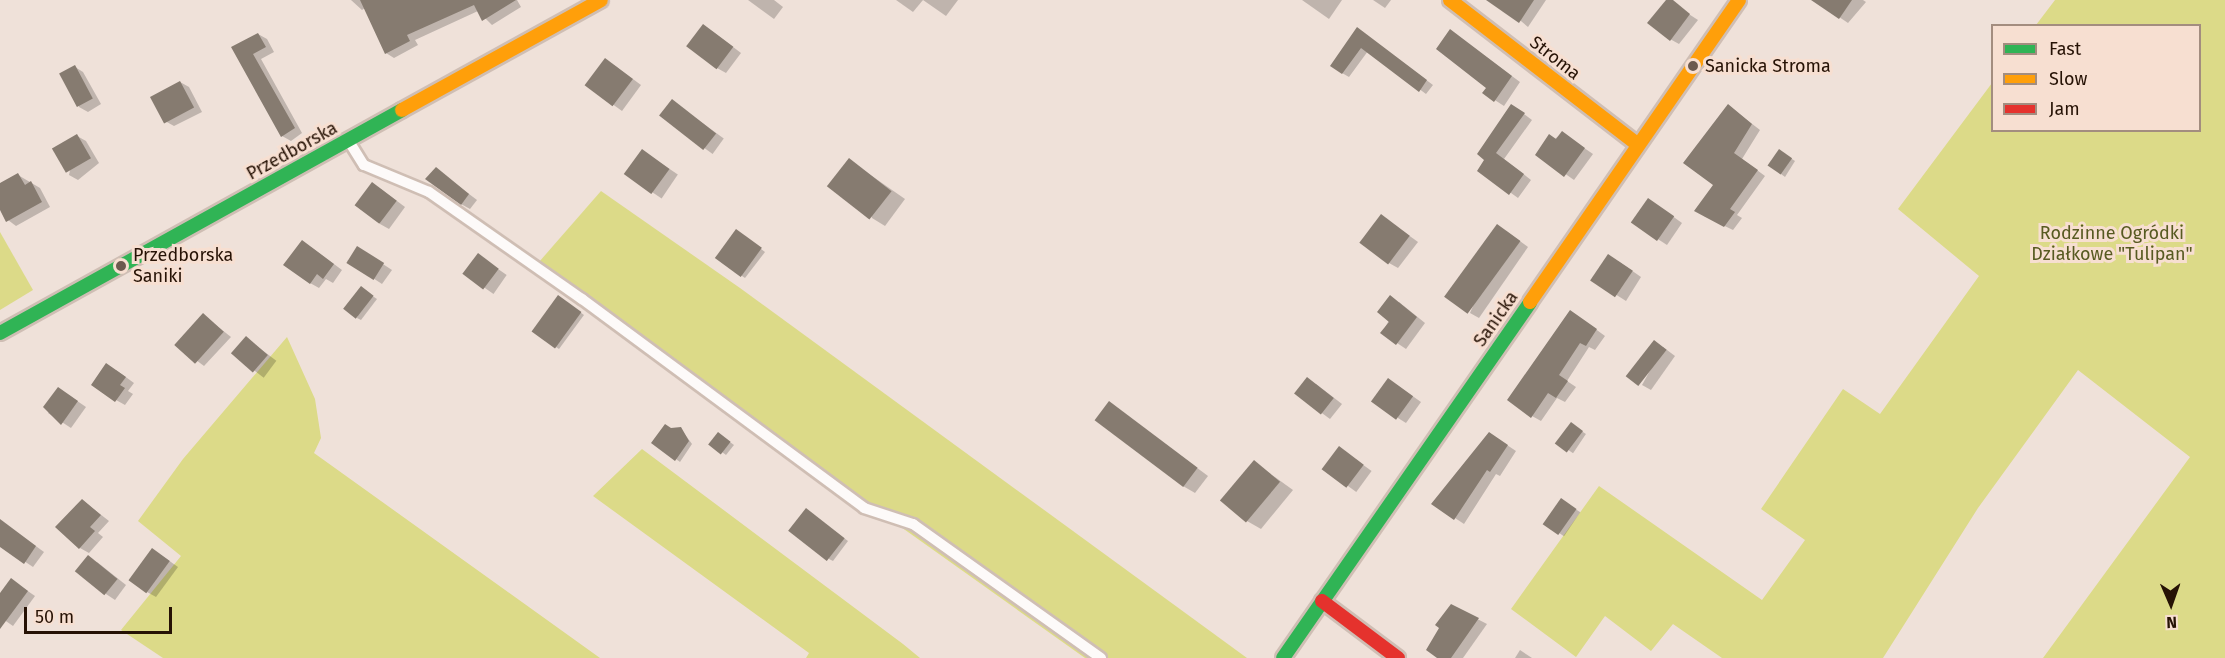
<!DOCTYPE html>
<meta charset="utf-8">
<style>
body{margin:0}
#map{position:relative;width:2225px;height:658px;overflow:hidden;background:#efe1d9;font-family:"Fira Sans",sans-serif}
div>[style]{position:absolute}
.green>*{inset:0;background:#dcda88}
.shadow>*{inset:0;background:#0003;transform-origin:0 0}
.building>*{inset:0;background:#867b70;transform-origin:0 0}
.roads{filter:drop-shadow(2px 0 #cfbeb4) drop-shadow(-2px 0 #cfbeb4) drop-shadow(0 2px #cfbeb4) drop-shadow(0 -2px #cfbeb4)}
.lane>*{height:10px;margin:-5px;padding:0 5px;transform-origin:5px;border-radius:5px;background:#fdfaf9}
.fast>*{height:14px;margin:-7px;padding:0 7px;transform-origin:7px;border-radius:7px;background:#30b455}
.slow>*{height:14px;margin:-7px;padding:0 7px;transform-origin:7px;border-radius:7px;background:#ff9f0a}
.jam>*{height:14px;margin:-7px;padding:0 7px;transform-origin:7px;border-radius:7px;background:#e5322d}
.dots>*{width:16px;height:16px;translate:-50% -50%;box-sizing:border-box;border:3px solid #f7dfd1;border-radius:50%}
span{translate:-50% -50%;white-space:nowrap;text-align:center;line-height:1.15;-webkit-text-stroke:6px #f7dfd1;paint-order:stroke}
.street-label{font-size:18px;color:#261205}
.poi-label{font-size:18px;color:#261205}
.left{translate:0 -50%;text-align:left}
.park-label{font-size:18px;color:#575a21}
.legend{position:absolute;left:1991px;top:24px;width:210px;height:108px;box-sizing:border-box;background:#f7dfd1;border:2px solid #a38d7f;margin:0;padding:8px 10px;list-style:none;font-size:18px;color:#261205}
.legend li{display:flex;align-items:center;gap:12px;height:30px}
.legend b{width:30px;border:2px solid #a38d7f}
.north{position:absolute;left:2141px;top:574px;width:60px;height:60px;-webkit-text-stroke:4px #f7dfd1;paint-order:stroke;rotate:178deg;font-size:16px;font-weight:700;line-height:24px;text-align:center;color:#261205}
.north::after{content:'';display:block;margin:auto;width:21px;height:27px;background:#261205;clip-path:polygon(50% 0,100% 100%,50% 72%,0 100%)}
.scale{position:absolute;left:24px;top:607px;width:148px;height:27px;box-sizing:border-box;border:3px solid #261205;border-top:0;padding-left:8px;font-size:18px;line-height:21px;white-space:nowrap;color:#261205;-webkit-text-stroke:4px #f7dfd1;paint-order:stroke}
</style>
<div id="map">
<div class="green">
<div style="clip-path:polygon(2055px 0,2225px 0,2225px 658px,2043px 658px,2190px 457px,2078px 370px,1978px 508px,1883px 658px,1722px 658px,1673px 624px,1651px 651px,1605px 616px,1576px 657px,1511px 609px,1599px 486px,1762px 600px,1805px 540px,1761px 509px,1843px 389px,1880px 414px,1979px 276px,1898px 209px,1992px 83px,1992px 130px,2200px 130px,2200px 26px,2036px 25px)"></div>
<div style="clip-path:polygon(601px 191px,740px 288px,1247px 658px,1085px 658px,783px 443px,539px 262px)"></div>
<div style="clip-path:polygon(0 232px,33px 290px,0 310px)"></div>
<div style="clip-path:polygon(287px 337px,315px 399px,321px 438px,314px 453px,600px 658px,163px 658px,121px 630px,181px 556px,138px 521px,183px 459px)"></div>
<div style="clip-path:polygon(642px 449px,903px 644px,920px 658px,806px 658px,809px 653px,593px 496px)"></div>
</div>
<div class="shadow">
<div style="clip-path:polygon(351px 0,517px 0,521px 7px,492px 25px,478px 11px,415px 40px,418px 45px,394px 58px,386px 53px,365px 8px,362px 10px)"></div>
<div style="clip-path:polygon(748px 0,774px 0,783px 7px,774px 19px)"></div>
<div style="clip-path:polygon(896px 0,923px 0,913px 12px)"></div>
<div style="clip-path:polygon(923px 0,958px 0,946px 16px)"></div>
<div style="clip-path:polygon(1302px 0,1342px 0,1329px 19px)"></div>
<div style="clip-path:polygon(1373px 0,1391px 0,1385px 8px)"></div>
<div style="clip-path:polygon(1496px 0,1546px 0,1528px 27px)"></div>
<div style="clip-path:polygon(1667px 0,1698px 20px,1679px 44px,1670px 39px)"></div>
<div style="clip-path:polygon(1814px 0,1863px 0,1866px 2px,1848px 23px)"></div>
<div style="clip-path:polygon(1358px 29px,1433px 85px,1426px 94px,1368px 51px,1349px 77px,1342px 73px)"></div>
<div style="clip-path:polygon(712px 31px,741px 53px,726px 73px,717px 68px)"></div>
<div style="clip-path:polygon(1451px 31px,1520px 82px,1504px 106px,1484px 93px,1488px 88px)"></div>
<div style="clip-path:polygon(258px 34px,267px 39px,274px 52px,261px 59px,302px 133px,291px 141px,282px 136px,233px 48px)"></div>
<div style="clip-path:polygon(614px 65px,641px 85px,622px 111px,586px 85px)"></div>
<div style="clip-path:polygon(75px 67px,83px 72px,101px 104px,88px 112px,79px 107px)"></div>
<div style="clip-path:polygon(180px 82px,189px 87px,202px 112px,174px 126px,165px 121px)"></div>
<div style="left:672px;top:101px;width:64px;height:19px;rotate:36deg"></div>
<div style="clip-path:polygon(1729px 106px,1760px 130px,1742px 159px,1765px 176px,1737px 215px,1742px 218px,1733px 230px,1704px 216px,1715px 185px)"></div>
<div style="clip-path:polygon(1520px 111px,1532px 120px,1504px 159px,1531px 180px,1518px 198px,1479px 170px)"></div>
<div style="clip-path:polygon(1562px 133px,1593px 154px,1574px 180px,1537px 154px)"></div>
<div style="clip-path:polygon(77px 136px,86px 141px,99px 163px,78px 180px,69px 175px)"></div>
<div style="left:643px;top:151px;width:42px;height:29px;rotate:34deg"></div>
<div style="clip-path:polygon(1780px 151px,1795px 161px,1785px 177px,1781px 174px)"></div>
<div style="clip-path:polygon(849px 160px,905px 199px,885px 226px,872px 218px)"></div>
<div style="clip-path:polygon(436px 169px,477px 200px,470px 209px,461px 204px)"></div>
<div style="clip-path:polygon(18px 175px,40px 188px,50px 207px,16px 226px,8px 220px,0 207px,0 184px)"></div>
<div style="clip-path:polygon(381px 189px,405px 207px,389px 229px,380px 224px)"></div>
<div style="clip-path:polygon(1657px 205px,1682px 223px,1667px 245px,1633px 223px)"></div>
<div style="clip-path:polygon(1382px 216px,1418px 242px,1398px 268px,1389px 263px)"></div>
<div style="clip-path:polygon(1506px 231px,1528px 247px,1479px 318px,1470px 313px)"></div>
<div style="clip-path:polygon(740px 233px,765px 252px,745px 278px,742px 276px)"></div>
<div style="clip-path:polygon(311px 247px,342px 270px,333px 283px,326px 279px,319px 288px,310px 283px)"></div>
<div style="clip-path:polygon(366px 253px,392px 270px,382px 284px,347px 261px)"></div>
<div style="left:478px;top:255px;width:35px;height:23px;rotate:35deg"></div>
<div style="clip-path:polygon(1618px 261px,1641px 277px,1626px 301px,1593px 280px)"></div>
<div style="clip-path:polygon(365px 291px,377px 299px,361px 320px,357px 318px)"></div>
<div style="clip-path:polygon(562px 299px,584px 315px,559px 349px,556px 347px)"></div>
<div style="clip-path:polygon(1399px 302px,1425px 323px,1406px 349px,1382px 333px)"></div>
<div style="clip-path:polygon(203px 315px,231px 337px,204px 366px,176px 345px)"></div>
<div style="clip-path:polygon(1579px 317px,1605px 336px,1595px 350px,1589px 347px,1567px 381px,1576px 387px,1565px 402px,1557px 398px,1541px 421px,1532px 416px)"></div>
<div style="left:246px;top:338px;width:38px;height:21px;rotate:37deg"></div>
<div style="clip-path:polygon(1663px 347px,1675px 356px,1651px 390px,1642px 385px)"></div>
<div style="clip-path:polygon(116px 370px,134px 383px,128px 391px,133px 394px,125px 405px,116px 400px)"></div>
<div style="clip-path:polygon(1316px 384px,1342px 404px,1330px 419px,1296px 394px)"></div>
<div style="clip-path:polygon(1397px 385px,1421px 402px,1406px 423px,1398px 418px)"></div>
<div style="clip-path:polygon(67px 394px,86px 407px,71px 428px,48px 413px)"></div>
<div style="clip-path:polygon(1110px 403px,1208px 476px,1195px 493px,1183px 486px)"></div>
<div style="left:1571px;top:424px;width:18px;height:23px;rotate:34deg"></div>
<div style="clip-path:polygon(681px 429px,692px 444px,680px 462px,676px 459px,672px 430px)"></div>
<div style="clip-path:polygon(723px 437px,734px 445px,726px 455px,722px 452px)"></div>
<div style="clip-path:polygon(1498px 439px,1516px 451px,1500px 476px,1496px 474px,1464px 524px,1434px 504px)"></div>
<div style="left:1340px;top:448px;width:39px;height:26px;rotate:36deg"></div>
<div style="clip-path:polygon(1254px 462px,1293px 490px,1261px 529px,1247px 521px)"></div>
<div style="clip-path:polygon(82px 500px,109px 521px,98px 533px,103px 537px,89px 553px,80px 548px)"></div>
<div style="left:1562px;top:500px;width:22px;height:29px;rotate:34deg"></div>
<div style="clip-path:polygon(810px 513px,848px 541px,833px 561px,829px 559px)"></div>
<div style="clip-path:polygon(0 520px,44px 552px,33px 567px,0 545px)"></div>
<div style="clip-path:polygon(161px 555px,178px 567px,156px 597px,147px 592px)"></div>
<div style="clip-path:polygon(97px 562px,126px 585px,115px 600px,106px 594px)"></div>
<div style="clip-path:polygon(19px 585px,35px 596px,13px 626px,0 617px,0 596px)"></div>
<div style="clip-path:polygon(1452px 606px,1487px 624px,1463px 658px,1440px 658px)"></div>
<div style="clip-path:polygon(1520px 650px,1532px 658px,1515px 658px)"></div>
</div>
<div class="building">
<div style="clip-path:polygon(360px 0,516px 0,482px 21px,474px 5px,407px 35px,410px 41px,385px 54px)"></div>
<div style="clip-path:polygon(1486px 0,1534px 0,1519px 23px)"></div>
<div style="clip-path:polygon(1666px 0,1673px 0,1690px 14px,1670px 41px,1647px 23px)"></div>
<div style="clip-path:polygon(1811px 0,1852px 0,1839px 19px)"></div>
<div style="left:703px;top:24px;width:38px;height:28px;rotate:37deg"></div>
<div style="clip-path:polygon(1357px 27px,1427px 80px,1419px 92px,1361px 48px,1342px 74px,1330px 66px)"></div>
<div style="clip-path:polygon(1450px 29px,1512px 76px,1494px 102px,1482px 93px,1486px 88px,1436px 49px)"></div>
<div style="clip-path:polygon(258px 33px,266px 47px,253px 54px,295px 128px,281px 137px,231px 47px)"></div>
<div style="left:605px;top:58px;width:35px;height:34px;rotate:37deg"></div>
<div style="left:75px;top:65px;width:38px;height:18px;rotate:62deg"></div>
<div style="left:180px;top:81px;width:30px;height:34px;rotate:62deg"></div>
<div style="left:672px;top:99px;width:56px;height:21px;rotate:38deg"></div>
<div style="clip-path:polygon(1511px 104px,1525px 113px,1496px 153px,1524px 174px,1509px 195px,1477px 171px,1484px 160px,1477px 154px)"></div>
<div style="clip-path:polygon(1728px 104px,1752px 124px,1734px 153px,1758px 170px,1730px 209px,1735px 212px,1724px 227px,1694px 211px,1713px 185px,1683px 163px)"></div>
<div style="clip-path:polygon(1562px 131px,1585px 148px,1564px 177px,1535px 155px,1549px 134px,1556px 139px)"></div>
<div style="left:77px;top:134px;width:28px;height:29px;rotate:60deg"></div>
<div style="left:642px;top:149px;width:34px;height:31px;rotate:36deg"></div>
<div style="left:1779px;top:149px;width:16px;height:20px;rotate:35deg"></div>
<div style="left:849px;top:158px;width:54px;height:36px;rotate:38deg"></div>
<div style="clip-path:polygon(436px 167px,469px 194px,461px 205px,425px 179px)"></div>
<div style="clip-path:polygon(18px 173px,25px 185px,31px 181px,42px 202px,6px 222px,0 210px,0 183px)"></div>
<div style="left:372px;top:182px;width:31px;height:29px;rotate:37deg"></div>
<div style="left:1648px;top:198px;width:32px;height:30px;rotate:35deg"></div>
<div style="left:1381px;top:214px;width:36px;height:36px;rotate:37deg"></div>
<div style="left:1497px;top:224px;width:29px;height:90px;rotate:36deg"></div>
<div style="left:736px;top:229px;width:32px;height:36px;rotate:36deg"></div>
<div style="clip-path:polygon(302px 240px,334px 264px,323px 279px,317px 274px,310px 284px,283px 265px)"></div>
<div style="left:357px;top:246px;width:32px;height:20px;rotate:32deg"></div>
<div style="left:478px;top:253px;width:26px;height:26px;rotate:37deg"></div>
<div style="left:1608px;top:254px;width:30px;height:32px;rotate:34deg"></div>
<div style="left:361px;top:286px;width:16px;height:29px;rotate:38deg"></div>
<div style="left:558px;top:295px;width:29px;height:45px;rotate:36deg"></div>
<div style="clip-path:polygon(1390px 295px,1417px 317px,1396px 345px,1380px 333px,1389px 322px,1377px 312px)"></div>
<div style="clip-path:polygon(1570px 310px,1597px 329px,1586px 346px,1580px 343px,1559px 375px,1568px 381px,1556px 398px,1548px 393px,1531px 418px,1507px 400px)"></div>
<div style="left:203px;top:313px;width:28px;height:43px;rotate:42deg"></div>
<div style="left:246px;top:336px;width:29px;height:23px;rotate:41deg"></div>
<div style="left:1654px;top:340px;width:16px;height:46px;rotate:38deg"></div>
<div style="clip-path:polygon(106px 363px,126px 377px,120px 385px,125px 388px,115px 402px,91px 385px)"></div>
<div style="left:1307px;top:377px;width:34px;height:21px;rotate:38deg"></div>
<div style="left:1388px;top:378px;width:31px;height:29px;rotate:36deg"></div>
<div style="clip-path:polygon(58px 387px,78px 401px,61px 425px,43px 407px)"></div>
<div style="left:1109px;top:401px;width:111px;height:24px;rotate:37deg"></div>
<div style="left:1571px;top:422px;width:15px;height:27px;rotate:37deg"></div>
<div style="clip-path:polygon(665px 424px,671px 428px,681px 427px,689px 441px,675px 461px,651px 443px)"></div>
<div style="left:718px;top:432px;width:16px;height:16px;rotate:38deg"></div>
<div style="clip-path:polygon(1489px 432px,1508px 445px,1490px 472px,1487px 470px,1454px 520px,1431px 504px)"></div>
<div style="left:1339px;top:446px;width:31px;height:29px;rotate:37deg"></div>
<div style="left:1254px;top:460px;width:34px;height:53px;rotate:40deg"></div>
<div style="left:1561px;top:498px;width:19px;height:32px;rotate:35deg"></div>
<div style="clip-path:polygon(82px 499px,101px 515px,90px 527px,95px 531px,79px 549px,55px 527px)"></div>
<div style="left:806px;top:508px;width:49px;height:29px;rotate:38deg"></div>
<div style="clip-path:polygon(0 519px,36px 546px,24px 564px,0 547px)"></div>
<div style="left:152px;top:548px;width:22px;height:40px;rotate:36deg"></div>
<div style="left:88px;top:555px;width:38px;height:21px;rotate:39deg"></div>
<div style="clip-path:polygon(11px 578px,28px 591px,0 629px,0 593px)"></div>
<div style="clip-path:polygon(1451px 604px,1479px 618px,1451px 658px,1437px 658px,1426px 650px,1439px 628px,1435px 625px)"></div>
</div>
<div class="roads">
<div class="lane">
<div style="left:350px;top:143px;width:26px;rotate:58deg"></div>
<div style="left:364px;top:165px;width:70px;rotate:22.6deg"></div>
<div style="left:429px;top:192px;width:187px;rotate:35deg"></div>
<div style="left:582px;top:299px;width:351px;rotate:36.5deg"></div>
<div style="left:864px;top:508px;width:52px;rotate:18.1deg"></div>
<div style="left:913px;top:524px;width:231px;rotate:35.5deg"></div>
</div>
<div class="fast">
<div style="left:0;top:333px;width:460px;rotate:-29deg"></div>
<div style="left:1283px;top:658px;width:433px;rotate:-55.2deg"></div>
</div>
<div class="slow">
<div style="left:1450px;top:0;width:237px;rotate:37.6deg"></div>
<div style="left:402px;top:110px;width:227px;rotate:-28.9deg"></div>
<div style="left:1530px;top:302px;width:367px;rotate:-55.3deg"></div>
</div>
<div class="jam">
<div style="left:1322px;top:601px;width:95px;rotate:36.9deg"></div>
</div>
</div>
<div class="dots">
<div style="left:1693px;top:66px;background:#6c5a4f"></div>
<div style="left:121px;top:266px;background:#6c5a4f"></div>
</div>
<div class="street-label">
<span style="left:1555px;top:58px;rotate:38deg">Stroma</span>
<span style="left:292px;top:151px;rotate:-29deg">Przedborska</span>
<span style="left:1496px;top:319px;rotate:-55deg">Sanicka</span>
</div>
<div class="poi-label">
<span class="left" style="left:1705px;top:66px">Sanicka Stroma</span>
<span class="left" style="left:133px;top:266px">Przedborska<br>Saniki</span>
</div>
<div class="park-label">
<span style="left:2112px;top:244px">Rodzinne Ogródki<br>Działkowe "Tulipan"</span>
</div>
<ul class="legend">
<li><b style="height:8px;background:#30b455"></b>Fast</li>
<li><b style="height:8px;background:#ff9f0a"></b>Slow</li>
<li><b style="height:8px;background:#e5322d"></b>Jam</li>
</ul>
<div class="north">N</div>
<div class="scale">50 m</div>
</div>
